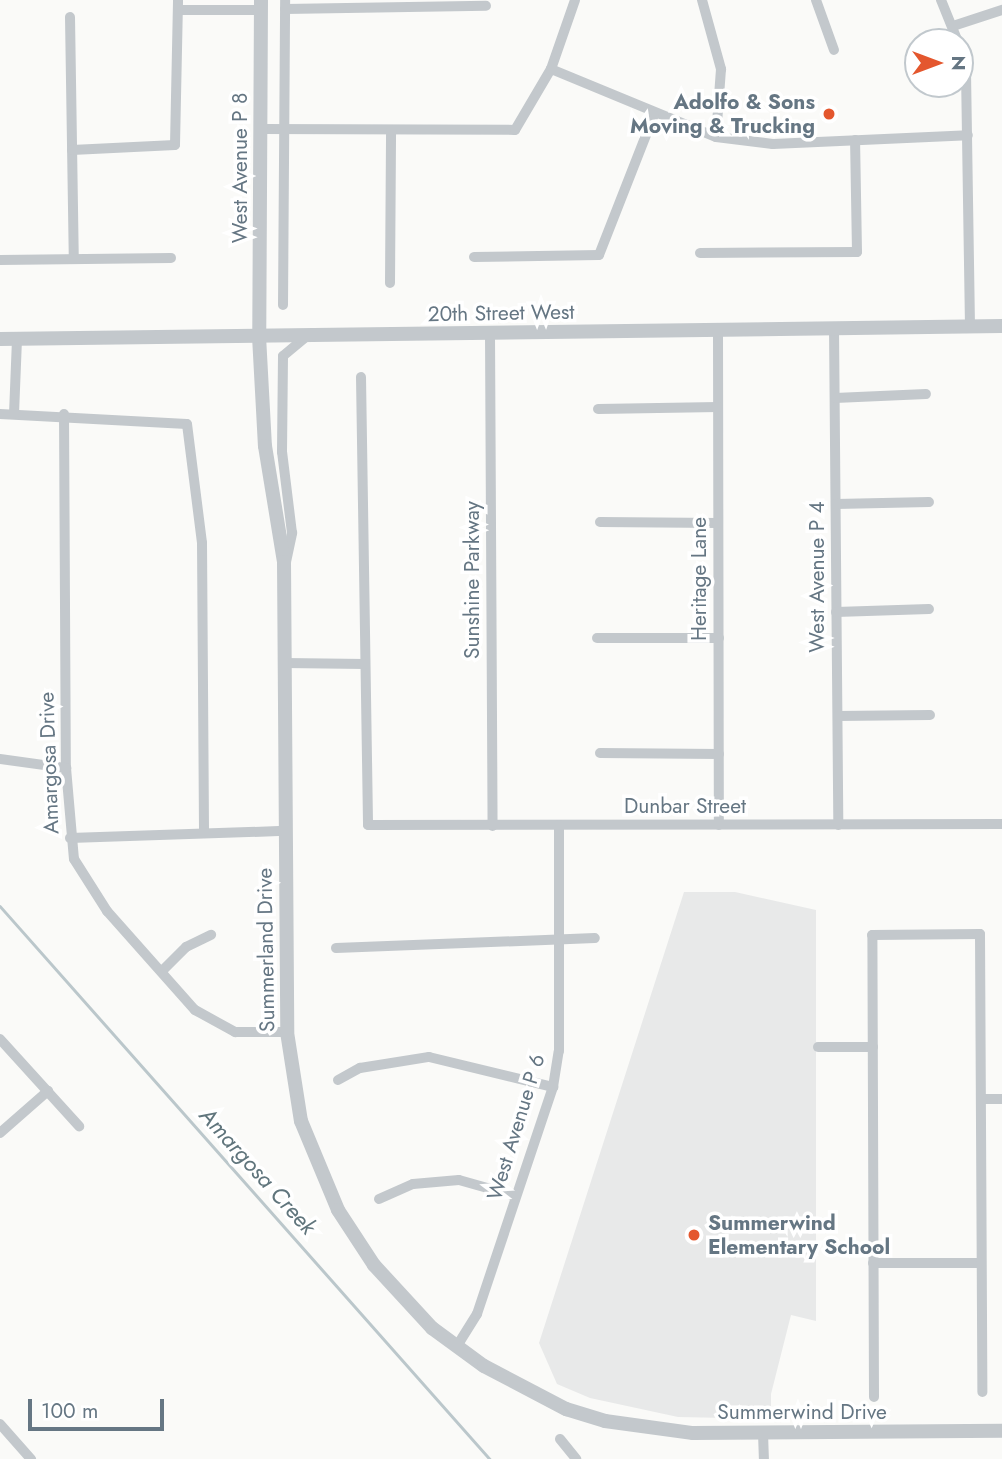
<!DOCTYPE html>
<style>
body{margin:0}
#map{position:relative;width:1002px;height:1459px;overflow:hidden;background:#fafaf8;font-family:Jost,sans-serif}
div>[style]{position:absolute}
.built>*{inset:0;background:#e8e9e9}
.stream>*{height:2.5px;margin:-1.25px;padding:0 1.25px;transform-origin:1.25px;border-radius:1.25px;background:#bbc7cb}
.minor>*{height:10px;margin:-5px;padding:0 5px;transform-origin:5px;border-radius:5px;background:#c3c8cc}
.tertiary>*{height:14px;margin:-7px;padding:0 7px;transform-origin:7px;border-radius:7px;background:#c3c8cc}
.dots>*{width:19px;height:19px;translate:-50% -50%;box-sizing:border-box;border:4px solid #fff;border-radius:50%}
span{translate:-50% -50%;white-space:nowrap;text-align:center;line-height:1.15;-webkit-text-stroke:7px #fff;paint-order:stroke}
.poi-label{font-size:21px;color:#657683;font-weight:700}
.right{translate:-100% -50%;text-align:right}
.left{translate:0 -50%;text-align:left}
.street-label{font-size:21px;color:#657683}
.water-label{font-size:23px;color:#60757c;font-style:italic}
.north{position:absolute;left:904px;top:28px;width:70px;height:70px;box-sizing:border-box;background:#fff;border:2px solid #c1c8cd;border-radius:50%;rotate:90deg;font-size:19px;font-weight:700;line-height:28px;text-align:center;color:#657683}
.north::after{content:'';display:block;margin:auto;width:24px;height:32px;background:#e4572e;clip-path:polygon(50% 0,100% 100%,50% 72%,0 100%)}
.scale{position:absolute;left:28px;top:1399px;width:136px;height:32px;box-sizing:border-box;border:4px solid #657683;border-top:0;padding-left:9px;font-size:21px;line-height:24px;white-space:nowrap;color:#657683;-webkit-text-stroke:5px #fff;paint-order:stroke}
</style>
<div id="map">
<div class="built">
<div style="clip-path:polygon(684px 892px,735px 892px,816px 910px,816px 1321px,791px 1315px,771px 1394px,771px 1419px,678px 1417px,590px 1398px,557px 1384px,539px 1343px)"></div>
</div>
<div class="stream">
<div style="left:0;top:906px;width:739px;rotate:48.46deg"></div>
</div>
<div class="minor">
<div style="left:702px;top:0;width:72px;rotate:74.6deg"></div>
<div style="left:721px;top:69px;width:68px;rotate:94.2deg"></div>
<div style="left:816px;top:0;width:53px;rotate:70.2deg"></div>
<div style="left:941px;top:0;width:45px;rotate:68deg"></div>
<div style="left:285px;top:9px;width:201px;rotate:-0.9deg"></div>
<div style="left:179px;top:10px;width:82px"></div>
<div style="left:70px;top:17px;width:242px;rotate:89.1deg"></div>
<div style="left:953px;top:26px;width:52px;rotate:-18.1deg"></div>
<div style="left:960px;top:50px;width:23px;rotate:75deg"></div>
<div style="left:966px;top:72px;width:254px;rotate:89.1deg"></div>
<div style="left:551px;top:69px;width:178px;rotate:22.4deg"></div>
<div style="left:716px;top:137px;width:57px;rotate:7deg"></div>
<div style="left:773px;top:144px;width:195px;rotate:-2.6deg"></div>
<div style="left:261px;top:129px;width:254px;rotate:0.2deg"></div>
<div style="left:515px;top:130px;width:71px;rotate:-59.5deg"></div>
<div style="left:551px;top:69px;width:73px;rotate:-70.8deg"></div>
<div style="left:72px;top:150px;width:103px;rotate:-2.8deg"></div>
<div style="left:175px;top:145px;width:145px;rotate:-88.8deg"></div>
<div style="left:700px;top:253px;width:157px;rotate:-0.4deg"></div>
<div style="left:857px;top:252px;width:112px;rotate:-91deg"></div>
<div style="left:474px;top:257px;width:125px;rotate:-0.9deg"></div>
<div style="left:599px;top:255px;width:150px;rotate:-68.6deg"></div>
<div style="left:0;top:260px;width:171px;rotate:-0.7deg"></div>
<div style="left:390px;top:283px;width:153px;rotate:-89.6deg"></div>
<div style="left:283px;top:305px;width:305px;rotate:-89.6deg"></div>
<div style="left:834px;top:328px;width:497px;rotate:89.5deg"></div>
<div style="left:718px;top:331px;width:494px;rotate:89.9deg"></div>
<div style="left:490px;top:334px;width:492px;rotate:89.7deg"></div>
<div style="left:361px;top:377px;width:448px;rotate:89.1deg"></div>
<div style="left:368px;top:825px;width:634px;rotate:-0.09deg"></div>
<div style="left:835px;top:398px;width:91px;rotate:-2.5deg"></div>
<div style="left:598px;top:409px;width:120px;rotate:-1deg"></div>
<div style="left:0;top:414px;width:187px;rotate:3.1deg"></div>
<div style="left:187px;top:424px;width:120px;rotate:82.8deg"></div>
<div style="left:202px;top:543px;width:289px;rotate:89.6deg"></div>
<div style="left:14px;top:414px;width:74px;rotate:-87.7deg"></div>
<div style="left:64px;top:414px;width:354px;rotate:89.7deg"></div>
<div style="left:66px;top:768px;width:91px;rotate:85deg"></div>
<div style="left:74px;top:859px;width:62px;rotate:57.6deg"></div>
<div style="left:107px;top:911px;width:132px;rotate:48.4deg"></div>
<div style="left:195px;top:1010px;width:46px;rotate:28.8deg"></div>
<div style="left:235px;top:1032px;width:52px"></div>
<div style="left:836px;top:504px;width:93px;rotate:-1.2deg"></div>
<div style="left:600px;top:522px;width:118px;rotate:0.5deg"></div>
<div style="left:286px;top:562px;width:30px;rotate:-78deg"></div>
<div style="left:292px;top:533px;width:82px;rotate:-97deg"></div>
<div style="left:282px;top:452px;width:96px;rotate:-89.4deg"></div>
<div style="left:283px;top:356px;width:31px;rotate:-40deg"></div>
<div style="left:836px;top:612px;width:93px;rotate:-1.8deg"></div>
<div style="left:597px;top:638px;width:122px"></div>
<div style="left:285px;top:663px;width:80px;rotate:0.7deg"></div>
<div style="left:838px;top:716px;width:92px;rotate:-0.6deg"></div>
<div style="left:600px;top:753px;width:119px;rotate:0.5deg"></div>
<div style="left:0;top:759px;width:67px;rotate:7.8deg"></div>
<div style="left:70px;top:838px;width:215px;rotate:-1.9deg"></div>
<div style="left:336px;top:948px;width:259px;rotate:-2.2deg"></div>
<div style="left:162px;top:971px;width:34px;rotate:-45deg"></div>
<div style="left:186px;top:947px;width:28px;rotate:-26deg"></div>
<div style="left:0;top:1039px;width:118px;rotate:47.8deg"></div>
<div style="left:818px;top:1047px;width:55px"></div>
<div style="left:338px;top:1080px;width:25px;rotate:-29deg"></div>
<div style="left:360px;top:1068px;width:70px;rotate:-9.1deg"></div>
<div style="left:429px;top:1057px;width:128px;rotate:13.6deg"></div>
<div style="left:983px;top:1099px;width:19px"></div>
<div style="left:0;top:1133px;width:64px;rotate:-41.2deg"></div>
<div style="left:379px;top:1199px;width:37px;rotate:-24deg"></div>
<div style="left:413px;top:1184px;width:46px;rotate:-5deg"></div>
<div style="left:459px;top:1180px;width:59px;rotate:15.7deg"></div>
<div style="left:873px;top:1263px;width:108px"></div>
<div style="left:457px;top:1346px;width:38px;rotate:-58deg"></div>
<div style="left:477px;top:1314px;width:239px;rotate:-71.5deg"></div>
<div style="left:553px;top:1087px;width:36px;rotate:-81deg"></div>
<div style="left:559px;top:1051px;width:226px;rotate:-90deg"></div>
<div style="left:874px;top:1397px;width:462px;rotate:-90.2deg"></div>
<div style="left:872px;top:935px;width:108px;rotate:-0.5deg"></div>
<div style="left:980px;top:934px;width:458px;rotate:89.7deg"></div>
<div style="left:0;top:1424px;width:47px;rotate:48.5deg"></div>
<div style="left:763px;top:1433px;width:26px;rotate:88deg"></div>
<div style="left:560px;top:1439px;width:26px;rotate:51deg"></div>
</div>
<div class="tertiary">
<div style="left:261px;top:0;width:336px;rotate:90.3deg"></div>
<div style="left:259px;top:336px;width:110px;rotate:86.9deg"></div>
<div style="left:265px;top:446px;width:118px;rotate:80.7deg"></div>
<div style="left:284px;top:562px;width:470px;rotate:89.6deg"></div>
<div style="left:287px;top:1032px;width:90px;rotate:81.1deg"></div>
<div style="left:301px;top:1121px;width:96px;rotate:67.4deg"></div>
<div style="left:338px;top:1210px;width:66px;rotate:56.8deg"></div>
<div style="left:374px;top:1265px;width:86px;rotate:47.4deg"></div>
<div style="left:432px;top:1328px;width:64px;rotate:36.2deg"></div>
<div style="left:484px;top:1366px;width:93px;rotate:27.7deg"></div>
<div style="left:566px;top:1409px;width:41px;rotate:17.1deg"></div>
<div style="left:605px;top:1421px;width:89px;rotate:7.8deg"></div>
<div style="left:693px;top:1433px;width:309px;rotate:-0.4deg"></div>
<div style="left:0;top:339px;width:1002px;rotate:-0.74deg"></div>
</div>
<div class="dots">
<div style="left:829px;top:114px;background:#e4572e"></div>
<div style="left:694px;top:1235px;background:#e4572e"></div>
</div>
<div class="poi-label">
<span class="right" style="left:815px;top:114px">Adolfo &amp; Sons<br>Moving &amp; Trucking</span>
<span class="left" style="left:708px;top:1235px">Summerwind<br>Elementary School</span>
</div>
<div class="street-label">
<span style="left:240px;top:168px;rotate:-90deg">West Avenue P 8</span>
<span style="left:501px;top:313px;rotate:-1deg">20th Street West</span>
<span style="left:817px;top:577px;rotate:-90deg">West Avenue P 4</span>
<span style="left:699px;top:579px;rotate:-90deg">Heritage Lane</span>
<span style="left:472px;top:580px;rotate:-90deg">Sunshine Parkway</span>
<span style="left:49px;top:763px;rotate:-92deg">Amargosa Drive</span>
<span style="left:685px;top:806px">Dunbar Street</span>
<span style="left:266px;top:950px;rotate:-91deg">Summerland Drive</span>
<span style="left:516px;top:1127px;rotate:-73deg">West Avenue P 6</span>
<span style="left:802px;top:1412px">Summerwind Drive</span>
</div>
<div class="water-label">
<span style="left:258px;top:1171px;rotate:48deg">Amargosa Creek</span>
</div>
<div class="north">N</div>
<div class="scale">100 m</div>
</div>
